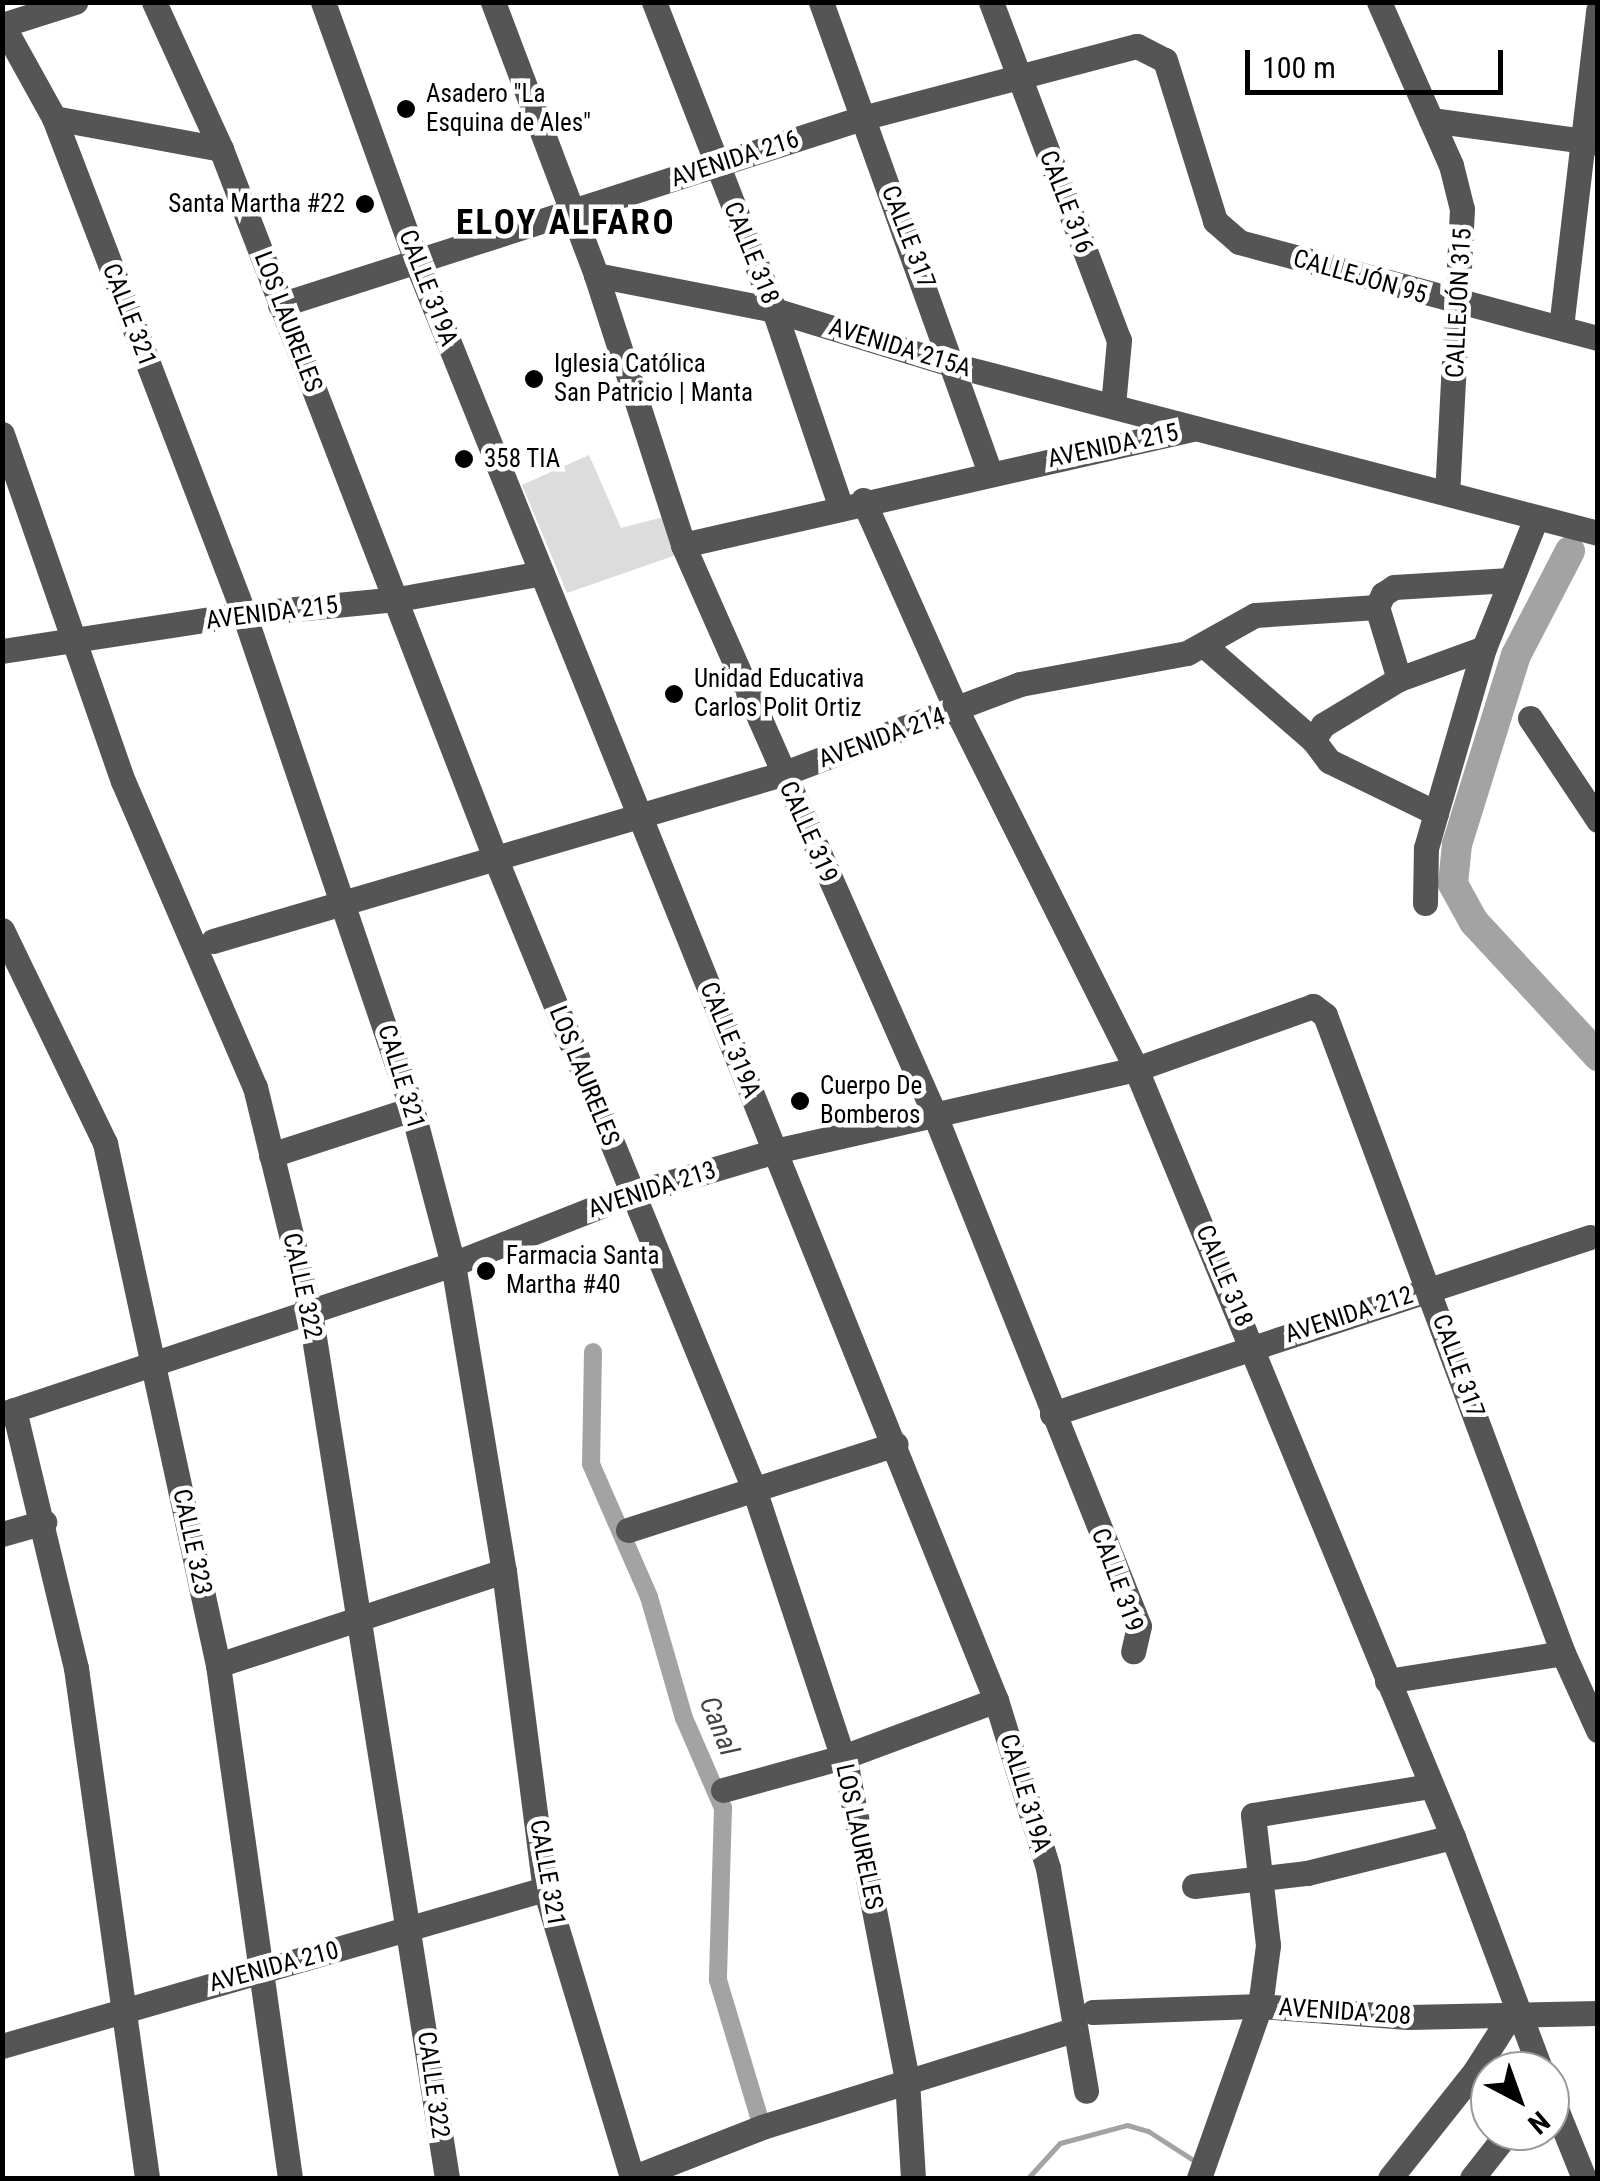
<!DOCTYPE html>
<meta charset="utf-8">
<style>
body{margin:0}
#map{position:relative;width:1600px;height:2181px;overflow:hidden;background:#fff;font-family:"Roboto Condensed",sans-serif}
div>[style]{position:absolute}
.green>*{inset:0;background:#dcdcdc}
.stream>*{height:5px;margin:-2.5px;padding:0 2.5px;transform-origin:2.5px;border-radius:2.5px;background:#a3a3a3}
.canal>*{height:18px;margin:-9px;padding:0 9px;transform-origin:9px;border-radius:9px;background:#a3a3a3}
.river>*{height:30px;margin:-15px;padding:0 15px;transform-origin:15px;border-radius:15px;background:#a3a3a3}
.minor>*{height:25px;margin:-12.5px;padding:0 12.5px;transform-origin:12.5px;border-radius:12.5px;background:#555}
.dots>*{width:28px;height:28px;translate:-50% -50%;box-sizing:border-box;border:5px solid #fff;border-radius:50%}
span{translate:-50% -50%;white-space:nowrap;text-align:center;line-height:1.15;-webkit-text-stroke:9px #fff;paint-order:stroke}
.poi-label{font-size:25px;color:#000}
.left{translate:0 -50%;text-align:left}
.right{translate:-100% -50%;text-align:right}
.street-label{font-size:25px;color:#000}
.water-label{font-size:28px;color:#444;font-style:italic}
.district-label{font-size:35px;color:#000;font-weight:700;letter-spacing:2.5px}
.frame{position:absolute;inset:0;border:5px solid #000;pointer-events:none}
.north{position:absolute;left:1470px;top:2051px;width:100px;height:100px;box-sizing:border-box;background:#fff;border:2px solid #999;border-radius:50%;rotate:139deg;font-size:28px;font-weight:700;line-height:40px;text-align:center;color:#000}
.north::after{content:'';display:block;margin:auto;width:35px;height:45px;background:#000;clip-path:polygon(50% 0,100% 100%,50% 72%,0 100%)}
.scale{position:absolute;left:1245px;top:50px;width:258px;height:45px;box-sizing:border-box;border:5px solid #000;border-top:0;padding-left:12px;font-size:30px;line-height:35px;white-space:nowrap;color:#000;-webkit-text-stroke:8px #fff;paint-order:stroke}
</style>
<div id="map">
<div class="green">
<div style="clip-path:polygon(589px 455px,621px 528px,667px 516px,682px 553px,567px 593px,522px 485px)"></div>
</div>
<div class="stream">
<div style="left:1028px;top:2178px;width:47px;rotate:-47.6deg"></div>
<div style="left:1060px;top:2143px;width:69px;rotate:-15deg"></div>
<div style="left:1127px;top:2125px;width:22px;rotate:16deg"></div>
<div style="left:1148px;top:2131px;width:59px;rotate:32.6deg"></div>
</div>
<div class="canal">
<div style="left:593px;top:1352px;width:112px;rotate:91deg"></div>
<div style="left:591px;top:1464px;width:145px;rotate:66.4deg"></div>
<div style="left:649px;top:1597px;width:126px;rotate:73.9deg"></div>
<div style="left:684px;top:1718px;width:98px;rotate:66.6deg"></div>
<div style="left:723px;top:1808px;width:172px;rotate:91.7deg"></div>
<div style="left:718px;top:1980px;width:153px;rotate:73.3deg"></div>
</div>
<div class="river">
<div style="left:1570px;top:551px;width:117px;rotate:117.4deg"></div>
<div style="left:1516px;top:655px;width:198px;rotate:107.3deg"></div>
<div style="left:1457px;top:844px;width:40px;rotate:95.7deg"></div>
<div style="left:1453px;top:884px;width:43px;rotate:61.1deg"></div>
<div style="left:1474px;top:922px;width:183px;rotate:47.2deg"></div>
</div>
<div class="minor">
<div style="left:154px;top:2px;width:162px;rotate:65.5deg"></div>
<div style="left:221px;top:149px;width:757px;rotate:68.86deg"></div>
<div style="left:494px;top:855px;width:685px;rotate:67.7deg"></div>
<div style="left:754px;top:1489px;width:297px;rotate:71.7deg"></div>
<div style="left:847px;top:1771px;width:315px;rotate:79deg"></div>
<div style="left:907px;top:2080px;width:98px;rotate:86.5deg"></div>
<div style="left:323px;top:2px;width:275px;rotate:70.2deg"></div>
<div style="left:416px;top:261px;width:1551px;rotate:68.05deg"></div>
<div style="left:996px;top:1700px;width:176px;rotate:72.8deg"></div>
<div style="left:1048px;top:1868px;width:226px;rotate:80.3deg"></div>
<div style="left:493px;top:2px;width:292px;rotate:69.3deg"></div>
<div style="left:596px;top:275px;width:284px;rotate:72.1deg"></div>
<div style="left:683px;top:545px;width:621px;rotate:66.16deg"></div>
<div style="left:934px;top:1113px;width:552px;rotate:68.22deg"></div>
<div style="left:1139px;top:1626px;width:26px;rotate:103deg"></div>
<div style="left:654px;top:2px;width:331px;rotate:68.7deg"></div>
<div style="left:774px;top:310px;width:206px;rotate:71.3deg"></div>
<div style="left:821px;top:2px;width:500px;rotate:70.26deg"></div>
<div style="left:991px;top:2px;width:361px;rotate:69.3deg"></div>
<div style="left:1119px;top:340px;width:66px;rotate:95.2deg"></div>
<div style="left:1379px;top:2px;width:178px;rotate:66.2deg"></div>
<div style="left:1451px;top:165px;width:45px;rotate:76deg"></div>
<div style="left:1462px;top:209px;width:282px;rotate:93deg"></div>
<div style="left:2px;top:24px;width:107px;rotate:61deg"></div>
<div style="left:54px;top:118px;width:531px;rotate:69.04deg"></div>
<div style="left:244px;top:614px;width:523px;rotate:71.25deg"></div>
<div style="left:412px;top:1109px;width:160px;rotate:75.2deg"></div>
<div style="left:453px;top:1264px;width:311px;rotate:80.6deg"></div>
<div style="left:504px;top:1571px;width:321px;rotate:82.7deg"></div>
<div style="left:545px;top:1889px;width:302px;rotate:73.2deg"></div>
<div style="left:2px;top:25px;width:77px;rotate:-17.5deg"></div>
<div style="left:54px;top:118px;width:170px;rotate:10.5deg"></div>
<div style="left:1431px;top:120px;width:169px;rotate:7.8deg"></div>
<div style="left:596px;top:275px;width:181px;rotate:11.1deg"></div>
<div style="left:774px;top:310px;width:191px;rotate:17deg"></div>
<div style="left:957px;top:366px;width:662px;rotate:14.6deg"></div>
<div style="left:280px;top:305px;width:611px;rotate:-17.81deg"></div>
<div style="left:862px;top:118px;width:284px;rotate:-14.7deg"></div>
<div style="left:1137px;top:46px;width:31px;rotate:27deg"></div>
<div style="left:1165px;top:60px;width:169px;rotate:72.7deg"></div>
<div style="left:1215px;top:221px;width:32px;rotate:41deg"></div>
<div style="left:1239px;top:242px;width:372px;rotate:15deg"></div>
<div style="left:1561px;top:327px;width:319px;rotate:-83.3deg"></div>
<div style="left:2px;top:434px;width:367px;rotate:70.8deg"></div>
<div style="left:123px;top:781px;width:333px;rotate:66.7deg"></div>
<div style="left:255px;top:1087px;width:232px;rotate:76.3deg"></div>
<div style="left:310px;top:1312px;width:877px;rotate:81.01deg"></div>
<div style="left:863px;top:500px;width:231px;rotate:66deg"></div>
<div style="left:957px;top:711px;width:400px;rotate:63.4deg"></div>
<div style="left:1136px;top:1069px;width:831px;rotate:67.57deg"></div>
<div style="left:1453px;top:1837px;width:250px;rotate:69.4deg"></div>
<div style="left:683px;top:545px;width:522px;rotate:-12.84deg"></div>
<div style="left:1206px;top:647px;width:142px;rotate:41deg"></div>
<div style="left:2px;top:651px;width:245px;rotate:-8.7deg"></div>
<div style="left:244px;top:614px;width:155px;rotate:-5.6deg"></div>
<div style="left:398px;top:599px;width:146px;rotate:-10.2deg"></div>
<div style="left:1399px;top:679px;width:75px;rotate:-107deg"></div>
<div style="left:1377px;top:607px;width:14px;rotate:-65deg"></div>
<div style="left:1383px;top:594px;width:13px;rotate:-32deg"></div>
<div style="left:1394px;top:587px;width:116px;rotate:-3.5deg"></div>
<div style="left:1530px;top:718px;width:123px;rotate:56.3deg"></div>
<div style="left:1436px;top:813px;width:119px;rotate:-154.1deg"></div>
<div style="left:1329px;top:761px;width:26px;rotate:-127deg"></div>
<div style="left:1313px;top:740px;width:18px;rotate:-56deg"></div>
<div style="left:1323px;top:725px;width:89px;rotate:-31.2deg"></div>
<div style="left:1399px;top:679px;width:90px;rotate:-20deg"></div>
<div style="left:1425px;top:903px;width:55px;rotate:-89deg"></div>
<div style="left:1426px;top:848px;width:36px;rotate:-74deg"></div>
<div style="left:1436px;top:813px;width:172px;rotate:-73.8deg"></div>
<div style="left:1484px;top:648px;width:140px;rotate:-68.2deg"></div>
<div style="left:2px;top:930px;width:237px;rotate:64.2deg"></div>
<div style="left:105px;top:1143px;width:534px;rotate:77.79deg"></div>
<div style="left:218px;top:1665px;width:518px;rotate:82.01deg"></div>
<div style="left:213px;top:941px;width:593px;rotate:-16.36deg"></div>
<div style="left:782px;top:774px;width:254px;rotate:-20.7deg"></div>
<div style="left:1020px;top:684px;width:170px;rotate:-10.5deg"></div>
<div style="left:1187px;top:653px;width:78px;rotate:-29.2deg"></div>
<div style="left:1255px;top:615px;width:122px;rotate:-3.8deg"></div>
<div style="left:271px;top:1155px;width:148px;rotate:-18.1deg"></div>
<div style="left:14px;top:1410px;width:265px;rotate:76.5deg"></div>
<div style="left:76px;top:1668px;width:515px;rotate:82.07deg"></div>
<div style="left:2px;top:1414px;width:475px;rotate:-18.4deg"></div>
<div style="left:453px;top:1264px;width:191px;rotate:-21.5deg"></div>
<div style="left:631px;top:1194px;width:150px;rotate:-16.6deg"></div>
<div style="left:775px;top:1151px;width:370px;rotate:-12.8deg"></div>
<div style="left:1136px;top:1069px;width:188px;rotate:-19.6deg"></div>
<div style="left:1313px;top:1006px;width:15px;rotate:37deg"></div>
<div style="left:1325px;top:1015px;width:681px;rotate:69.54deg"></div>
<div style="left:1563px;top:1653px;width:85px;rotate:65.6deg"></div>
<div style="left:1052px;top:1414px;width:566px;rotate:-18.21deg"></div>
<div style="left:628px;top:1530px;width:281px;rotate:-17.8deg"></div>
<div style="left:2px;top:1534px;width:44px;rotate:-15.9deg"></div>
<div style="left:218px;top:1665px;width:301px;rotate:-18.2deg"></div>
<div style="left:1387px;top:1681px;width:178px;rotate:-9deg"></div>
<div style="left:723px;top:1790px;width:124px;rotate:-15.4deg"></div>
<div style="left:843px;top:1757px;width:163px;rotate:-20.4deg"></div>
<div style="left:1194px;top:1886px;width:114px;rotate:-6.6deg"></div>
<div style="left:1307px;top:1873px;width:150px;rotate:-13.9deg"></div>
<div style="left:1093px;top:2012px;width:167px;rotate:-2.1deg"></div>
<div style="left:1260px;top:2006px;width:148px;rotate:4.3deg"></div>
<div style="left:1408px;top:2017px;width:190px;rotate:-1.2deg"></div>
<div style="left:2px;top:2046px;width:565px;rotate:-16.13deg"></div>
<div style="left:1550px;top:2094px;width:91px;rotate:68deg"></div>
<div style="left:632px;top:2178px;width:140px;rotate:-21.4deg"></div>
<div style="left:762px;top:2127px;width:326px;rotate:-17.3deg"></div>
<div style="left:1199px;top:2178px;width:182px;rotate:-70.5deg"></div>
<div style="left:1260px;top:2006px;width:62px;rotate:-82.5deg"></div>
<div style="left:1268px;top:1945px;width:131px;rotate:-96.6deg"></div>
<div style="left:1253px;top:1815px;width:180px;rotate:-9.3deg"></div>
<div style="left:1390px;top:2178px;width:137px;rotate:-51.5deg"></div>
<div style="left:1475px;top:2071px;width:65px;rotate:-57.5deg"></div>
<div style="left:1472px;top:2178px;width:60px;rotate:-51.8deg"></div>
</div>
<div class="dots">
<div style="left:406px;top:109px;background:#000"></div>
<div style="left:365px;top:204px;background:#000"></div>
<div style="left:534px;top:379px;background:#000"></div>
<div style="left:464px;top:459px;background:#000"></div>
<div style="left:674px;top:694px;background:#000"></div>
<div style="left:800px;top:1101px;background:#000"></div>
<div style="left:486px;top:1271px;background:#000"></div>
</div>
<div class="poi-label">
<span class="left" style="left:426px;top:109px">Asadero "La<br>Esquina de Ales"</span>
<span class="right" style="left:345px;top:204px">Santa Martha #22</span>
<span class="left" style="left:554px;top:379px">Iglesia Católica<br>San Patricio | Manta</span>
<span class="left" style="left:484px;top:459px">358 TIA</span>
<span class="left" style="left:694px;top:694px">Unidad Educativa<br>Carlos Polit Ortiz</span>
<span class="left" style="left:820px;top:1101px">Cuerpo De<br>Bomberos</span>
<span class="left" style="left:506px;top:1271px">Farmacia Santa<br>Martha #40</span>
</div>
<div class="street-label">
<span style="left:735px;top:159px;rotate:-18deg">AVENIDA 216</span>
<span style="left:1066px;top:202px;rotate:69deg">CALLE 316</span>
<span style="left:908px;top:237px;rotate:69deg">CALLE 317</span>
<span style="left:751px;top:253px;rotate:68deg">CALLE 318</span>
<span style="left:1360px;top:277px;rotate:16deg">CALLEJÓN 95</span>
<span style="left:428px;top:288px;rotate:69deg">CALLE 319A</span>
<span style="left:1459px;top:303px;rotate:-87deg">CALLEJÓN 315</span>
<span style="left:129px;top:315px;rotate:69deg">CALLE 321</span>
<span style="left:288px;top:322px;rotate:69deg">LOS LAURELES</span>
<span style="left:900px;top:348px;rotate:17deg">AVENIDA 215A</span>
<span style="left:1113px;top:446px;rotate:-12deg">AVENIDA 215</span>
<span style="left:272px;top:613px;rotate:-7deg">AVENIDA 215</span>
<span style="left:882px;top:738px;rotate:-20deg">AVENIDA 214</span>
<span style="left:808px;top:832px;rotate:66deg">CALLE 319</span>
<span style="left:730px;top:1040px;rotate:68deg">CALLE 319A</span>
<span style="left:584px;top:1076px;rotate:68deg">LOS LAURELES</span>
<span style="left:401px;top:1077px;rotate:73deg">CALLE 321</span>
<span style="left:652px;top:1190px;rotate:-18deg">AVENIDA 213</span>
<span style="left:1224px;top:1276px;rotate:67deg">CALLE 318</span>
<span style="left:302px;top:1286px;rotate:78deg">CALLE 322</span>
<span style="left:1349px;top:1315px;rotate:-18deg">AVENIDA 212</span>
<span style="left:1458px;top:1366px;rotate:70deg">CALLE 317</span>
<span style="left:192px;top:1542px;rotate:78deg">CALLE 323</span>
<span style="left:1117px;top:1580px;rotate:70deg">CALLE 319</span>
<span style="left:1025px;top:1793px;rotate:73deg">CALLE 319A</span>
<span style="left:859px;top:1837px;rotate:78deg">LOS LAURELES</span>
<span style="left:547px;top:1873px;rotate:80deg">CALLE 321</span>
<span style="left:274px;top:1967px;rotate:-15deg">AVENIDA 210</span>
<span style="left:1345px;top:2012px;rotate:4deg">AVENIDA 208</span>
<span style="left:433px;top:2085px;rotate:82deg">CALLE 322</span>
</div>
<div class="water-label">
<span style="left:719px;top:1726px;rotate:68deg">Canal</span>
</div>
<div class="district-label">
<span style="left:566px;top:223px">ELOY ALFARO</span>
</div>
<div class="frame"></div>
<div class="north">N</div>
<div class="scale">100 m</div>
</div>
